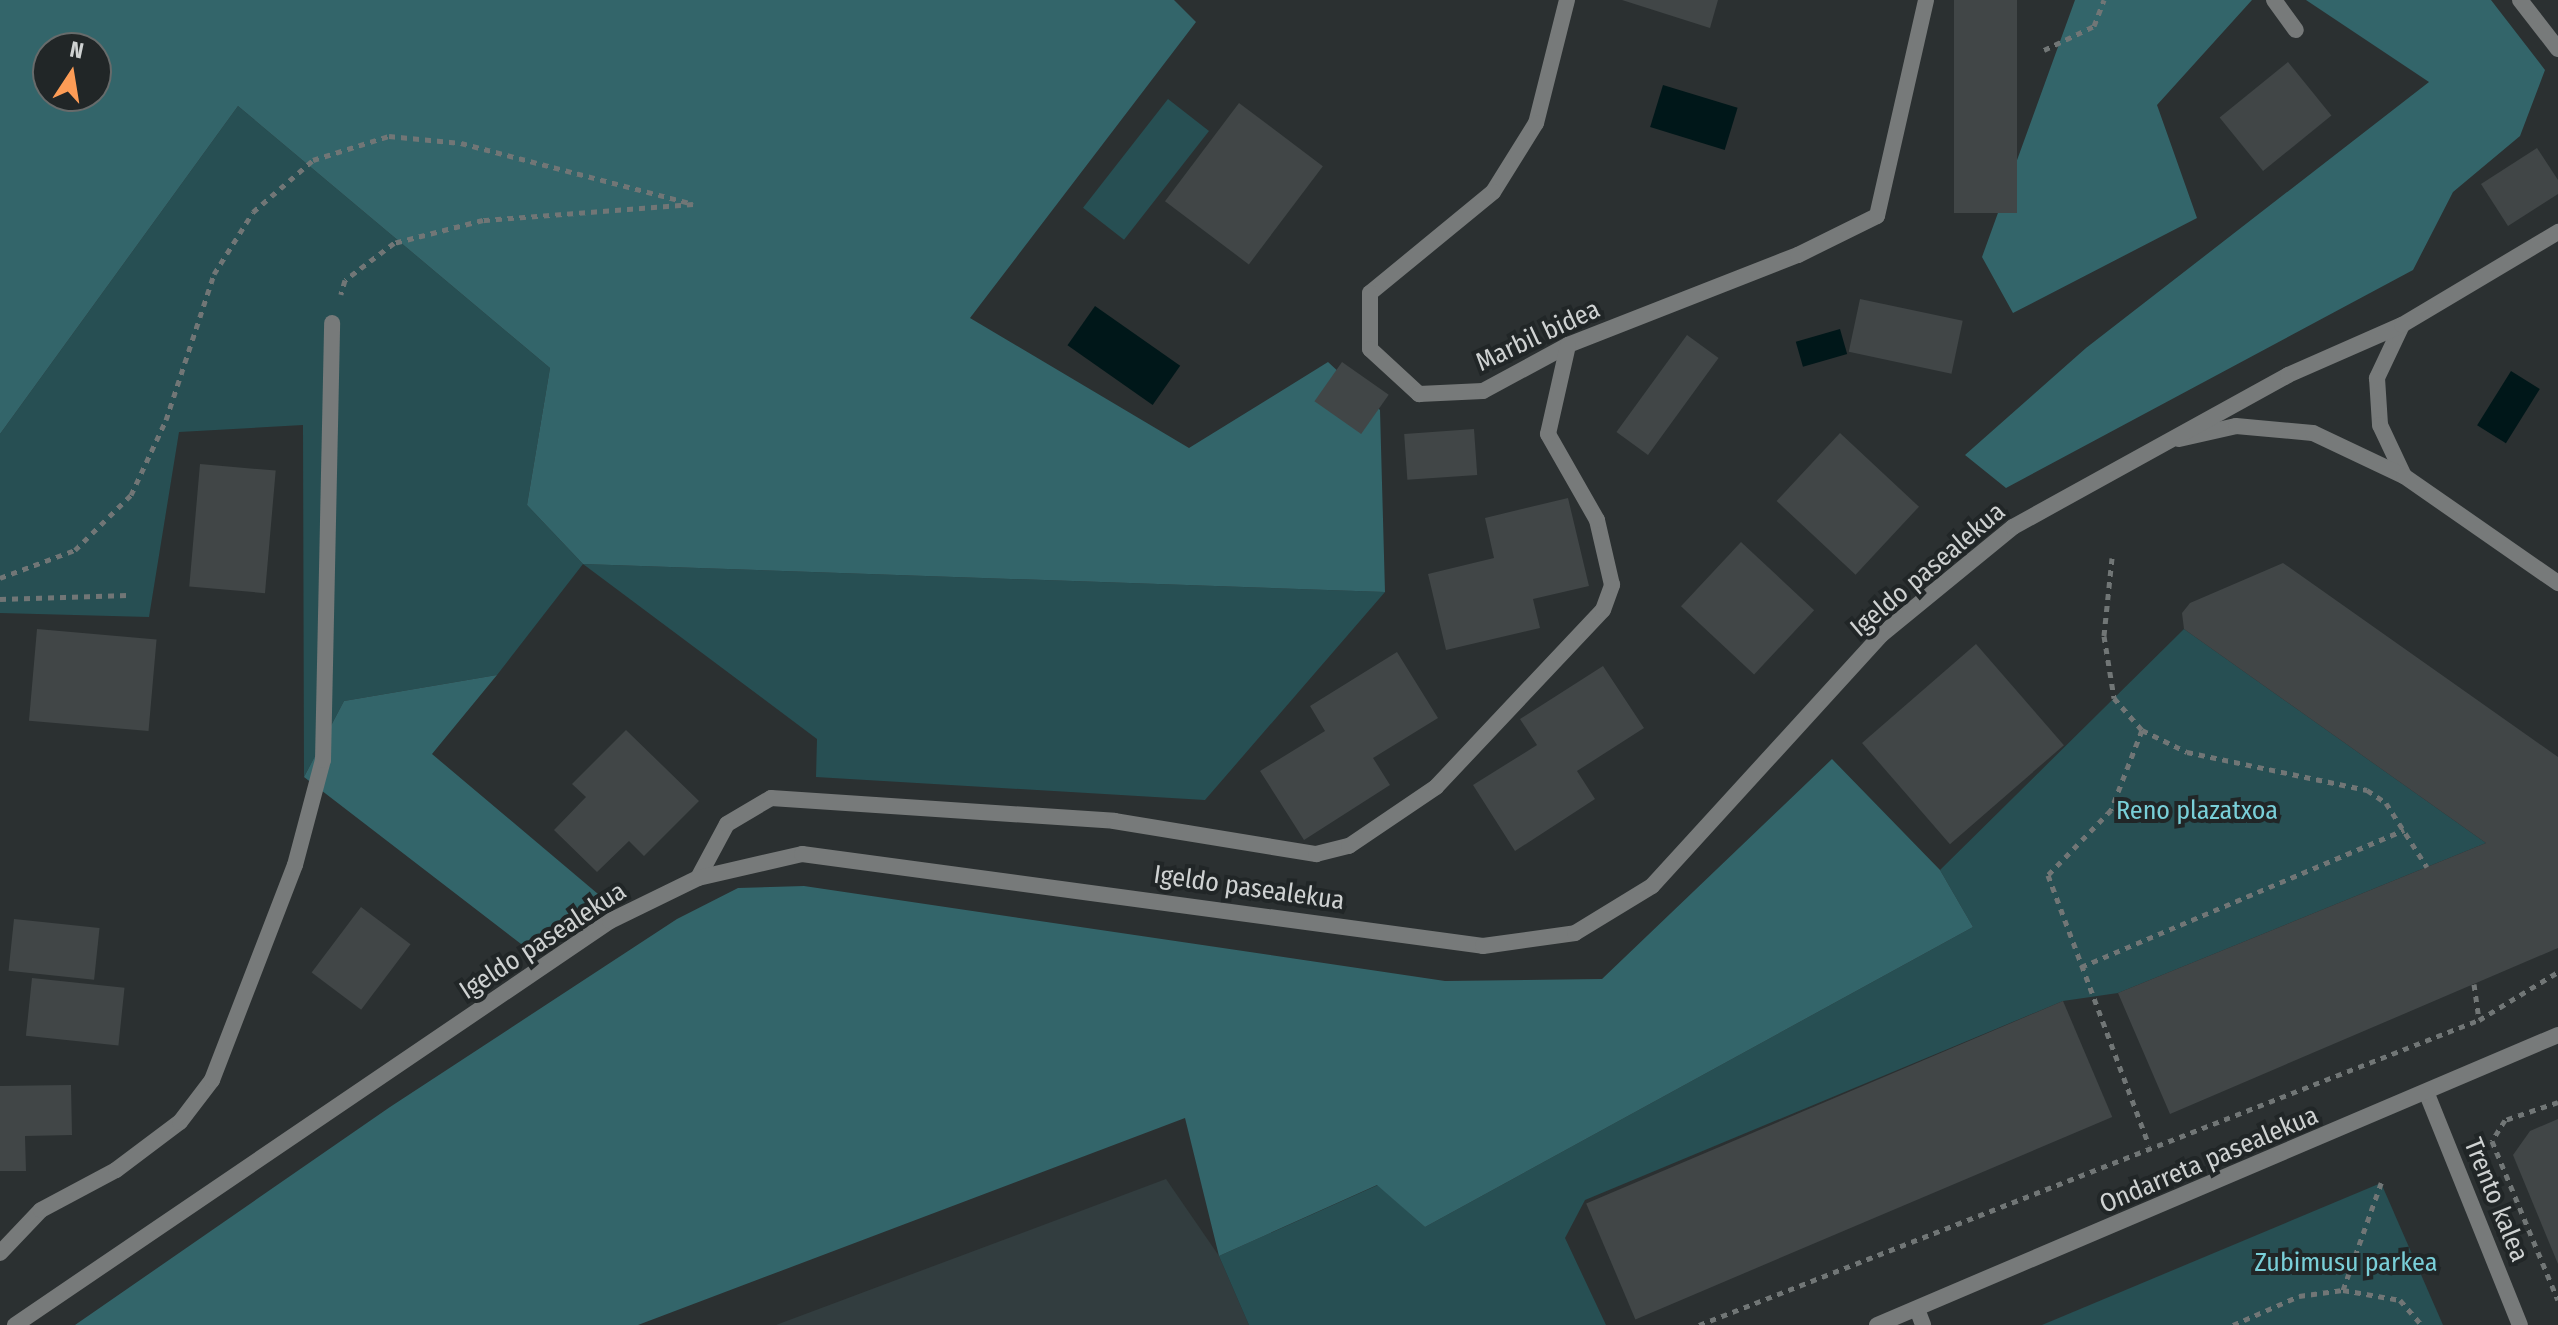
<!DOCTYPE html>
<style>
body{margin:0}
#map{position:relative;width:2558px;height:1325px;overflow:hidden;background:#2b3031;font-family:"Fira Sans Condensed",sans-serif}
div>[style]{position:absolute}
.built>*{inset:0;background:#323d3f}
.green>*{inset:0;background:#274f53;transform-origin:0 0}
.forest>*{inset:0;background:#33656a}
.water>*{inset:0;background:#001719;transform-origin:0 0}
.building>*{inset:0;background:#414647;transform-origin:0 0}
.path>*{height:5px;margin-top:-2.5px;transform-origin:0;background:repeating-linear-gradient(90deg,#717676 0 6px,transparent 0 12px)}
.service>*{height:16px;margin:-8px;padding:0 8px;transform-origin:8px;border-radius:8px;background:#777a7a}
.minor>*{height:16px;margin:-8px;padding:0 8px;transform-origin:8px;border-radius:8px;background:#777a7a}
.tertiary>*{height:16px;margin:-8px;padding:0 8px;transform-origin:8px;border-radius:8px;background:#777a7a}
span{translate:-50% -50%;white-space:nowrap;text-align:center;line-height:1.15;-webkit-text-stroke:8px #212627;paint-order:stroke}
.street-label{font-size:26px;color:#cfd2d2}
.park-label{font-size:26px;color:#79cfd8}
.north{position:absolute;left:32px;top:32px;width:80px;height:80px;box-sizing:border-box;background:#212627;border:2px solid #676b6b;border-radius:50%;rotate:12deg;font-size:22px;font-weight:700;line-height:32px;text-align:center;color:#cfd2d2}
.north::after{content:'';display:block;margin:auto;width:28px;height:36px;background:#fd9c56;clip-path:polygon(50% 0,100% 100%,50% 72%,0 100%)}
</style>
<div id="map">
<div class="built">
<div style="clip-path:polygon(1166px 1179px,1219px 1256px,1249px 1325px,776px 1325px)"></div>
</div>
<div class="green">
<div style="left:1168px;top:99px;width:52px;height:138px;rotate:38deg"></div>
<div style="clip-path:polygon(238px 106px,550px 368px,527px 505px,583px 564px,1385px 592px,1205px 800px,816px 777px,817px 739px,583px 564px,497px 675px,344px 701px,304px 777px,303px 425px,179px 432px,149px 617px,0 613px,0 434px)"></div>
<div style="clip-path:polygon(2184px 629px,2486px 843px,2118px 993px,2063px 1001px,1585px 1200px,1565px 1238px,1606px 1325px,1249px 1325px,1219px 1256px,1378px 1185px,1425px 1227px,1973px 927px,1940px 870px)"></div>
<div style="clip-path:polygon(2381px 1183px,2443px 1325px,2042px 1325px)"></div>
</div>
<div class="forest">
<div style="clip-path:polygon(evenodd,0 0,1174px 0,1196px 22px,970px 318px,1189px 448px,1328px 362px,1380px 410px,1385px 592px,583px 564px,527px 505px,550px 368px,238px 106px,0 434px,0 0,48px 48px,96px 48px,96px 96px,48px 96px,48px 48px)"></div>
<div style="clip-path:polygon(2075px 0,2252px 0,2157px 105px,2197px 218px,2013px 313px,1982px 257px)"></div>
<div style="clip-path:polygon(2306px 0,2491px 0,2545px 70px,2520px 136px,2453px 192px,2413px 270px,2006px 488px,1965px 455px,2086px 348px,2429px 82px)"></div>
<div style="clip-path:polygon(497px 675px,432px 754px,598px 894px,525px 947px,304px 777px,344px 701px)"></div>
<div style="clip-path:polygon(1832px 759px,1940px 870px,1973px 927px,1425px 1227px,1377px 1185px,1219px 1256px,1185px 1118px,638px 1325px,75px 1325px,390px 1107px,677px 919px,738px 888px,804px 886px,1445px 981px,1602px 979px)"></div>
</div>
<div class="water">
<div style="left:1663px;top:85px;width:78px;height:44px;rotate:17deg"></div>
<div style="left:1095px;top:306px;width:104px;height:48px;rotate:35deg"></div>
<div style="left:1840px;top:329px;width:26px;height:46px;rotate:74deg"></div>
<div style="left:2511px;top:371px;width:34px;height:64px;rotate:32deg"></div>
</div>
<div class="building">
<div style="clip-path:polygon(1622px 0,1718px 0,1710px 28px)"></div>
<div style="left:1954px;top:0;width:63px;height:213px"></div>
<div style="left:2288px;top:62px;width:69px;height:88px;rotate:51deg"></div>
<div style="left:1239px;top:103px;width:105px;height:123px;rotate:37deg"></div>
<div style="clip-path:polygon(2537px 148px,2558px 180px,2558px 194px,2508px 226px,2481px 184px)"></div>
<div style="left:1860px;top:299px;width:105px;height:54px;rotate:12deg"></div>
<div style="left:1687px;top:335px;width:39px;height:120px;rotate:36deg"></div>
<div style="left:1342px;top:362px;width:57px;height:48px;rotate:35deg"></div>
<div style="left:1474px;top:429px;width:46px;height:70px;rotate:86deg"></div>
<div style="left:1840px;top:433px;width:108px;height:93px;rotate:43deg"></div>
<div style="left:200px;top:464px;width:76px;height:123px;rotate:5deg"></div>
<div style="clip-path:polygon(1568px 498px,1589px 586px,1533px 599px,1540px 628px,1446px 650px,1428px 574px,1494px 558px,1485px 518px)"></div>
<div style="left:1741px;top:542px;width:100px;height:88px;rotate:43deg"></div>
<div style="clip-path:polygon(2283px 563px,2558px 757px,2558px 948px,2170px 1114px,2118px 993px,2486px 843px,2184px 629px,2182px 613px,2190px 603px)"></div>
<div style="left:37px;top:629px;width:120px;height:92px;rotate:5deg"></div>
<div style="left:1976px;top:644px;width:134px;height:151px;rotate:49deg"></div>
<div style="clip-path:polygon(1397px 652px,1438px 718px,1373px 758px,1390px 785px,1304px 840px,1260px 771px,1325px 731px,1310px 706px)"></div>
<div style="clip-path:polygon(1603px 666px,1644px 728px,1577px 771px,1595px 799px,1515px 851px,1473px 785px,1537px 745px,1520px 719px)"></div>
<div style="clip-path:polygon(626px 730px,699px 801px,644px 856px,629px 841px,597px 872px,554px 830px,586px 797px,572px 784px)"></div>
<div style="left:361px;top:907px;width:62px;height:82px;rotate:37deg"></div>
<div style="left:14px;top:919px;width:86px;height:52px;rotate:6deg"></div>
<div style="left:32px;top:978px;width:93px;height:58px;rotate:6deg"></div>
<div style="left:2063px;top:1001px;width:126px;height:518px;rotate:67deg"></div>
<div style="clip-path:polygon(71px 1085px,72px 1135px,25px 1136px,26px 1171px,0 1171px,0 1086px)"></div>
<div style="clip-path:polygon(2558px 1119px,2558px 1264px,2513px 1155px,2530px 1131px)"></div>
</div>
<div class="path">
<div style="left:2044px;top:50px;width:55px;rotate:-25.6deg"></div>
<div style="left:2094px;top:26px;width:28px;rotate:-69deg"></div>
<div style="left:2112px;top:558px;width:78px;rotate:95.9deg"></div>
<div style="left:2104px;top:636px;width:63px;rotate:80.8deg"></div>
<div style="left:2114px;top:698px;width:43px;rotate:48.8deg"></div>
<div style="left:2142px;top:730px;width:50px;rotate:26.1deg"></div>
<div style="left:2187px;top:752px;width:184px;rotate:11.9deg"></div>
<div style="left:2367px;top:790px;width:23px;rotate:34deg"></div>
<div style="left:2386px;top:803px;width:76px;rotate:57.4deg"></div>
<div style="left:0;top:578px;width:80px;rotate:-20.5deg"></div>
<div style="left:75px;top:550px;width:78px;rotate:-44.5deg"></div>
<div style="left:131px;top:495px;width:83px;rotate:-65deg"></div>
<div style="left:166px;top:420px;width:154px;rotate:-71.8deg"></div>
<div style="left:214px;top:274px;width:73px;rotate:-57.8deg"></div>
<div style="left:253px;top:212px;width:79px;rotate:-40.9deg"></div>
<div style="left:313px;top:160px;width:80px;rotate:-17.5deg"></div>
<div style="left:389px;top:136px;width:72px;rotate:5.6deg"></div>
<div style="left:461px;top:143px;width:240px;rotate:14.7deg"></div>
<div style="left:693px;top:204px;width:211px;rotate:175.6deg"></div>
<div style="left:483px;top:220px;width:92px;rotate:165.5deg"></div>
<div style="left:394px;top:243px;width:61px;rotate:142.9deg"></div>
<div style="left:345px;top:280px;width:15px;rotate:106deg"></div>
<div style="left:0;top:599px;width:128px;rotate:-1.8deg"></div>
<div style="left:2142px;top:730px;width:86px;rotate:111.2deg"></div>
<div style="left:2111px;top:810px;width:91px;rotate:134.1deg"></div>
<div style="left:2048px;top:875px;width:288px;rotate:69.5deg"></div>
<div style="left:2081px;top:967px;width:351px;rotate:-23deg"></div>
<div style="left:2474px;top:984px;width:36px;rotate:82deg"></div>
<div style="left:2558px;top:1102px;width:56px;rotate:161.2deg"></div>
<div style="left:2505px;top:1120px;width:25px;rotate:122deg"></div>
<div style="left:2492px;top:1141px;width:172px;rotate:67.5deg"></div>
<div style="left:2343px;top:1290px;width:114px;rotate:-70.4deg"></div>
<div style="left:1699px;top:1325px;width:838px;rotate:-21.36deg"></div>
<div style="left:2479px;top:1020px;width:92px;rotate:-31.3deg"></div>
<div style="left:2233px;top:1325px;width:72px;rotate:-23.7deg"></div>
<div style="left:2299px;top:1296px;width:44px;rotate:-7.8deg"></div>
<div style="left:2343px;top:1290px;width:58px;rotate:10deg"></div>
<div style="left:2400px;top:1300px;width:33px;rotate:49deg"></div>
</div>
<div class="service">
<div style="left:2274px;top:0;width:37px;rotate:54deg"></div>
</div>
<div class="minor">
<div style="left:1567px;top:0;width:127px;rotate:104.1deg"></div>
<div style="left:1536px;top:123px;width:81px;rotate:121.9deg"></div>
<div style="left:1493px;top:192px;width:159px;rotate:140.6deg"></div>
<div style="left:1370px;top:293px;width:56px;rotate:90deg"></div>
<div style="left:1370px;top:349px;width:67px;rotate:42.6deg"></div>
<div style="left:1419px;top:394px;width:64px;rotate:-2.7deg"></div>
<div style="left:1483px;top:391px;width:97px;rotate:-28.4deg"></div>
<div style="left:1568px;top:345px;width:247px;rotate:-21.4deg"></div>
<div style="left:1798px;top:255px;width:88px;rotate:-26.3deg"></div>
<div style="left:1877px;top:216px;width:221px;rotate:-77.2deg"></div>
<div style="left:2520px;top:0;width:62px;rotate:52.2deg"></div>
<div style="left:698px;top:878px;width:61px;rotate:-61.8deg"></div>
<div style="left:727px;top:824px;width:51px;rotate:-30.6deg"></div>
<div style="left:771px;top:798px;width:344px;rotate:3.8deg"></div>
<div style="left:1114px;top:821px;width:205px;rotate:9.3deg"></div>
<div style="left:1316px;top:854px;width:34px;rotate:-14deg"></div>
<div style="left:1349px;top:846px;width:105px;rotate:-34.1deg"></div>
<div style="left:1436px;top:787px;width:243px;rotate:-46.7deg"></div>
<div style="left:1603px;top:610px;width:27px;rotate:-70deg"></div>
<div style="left:1612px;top:585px;width:67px;rotate:-103deg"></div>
<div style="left:1597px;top:520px;width:99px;rotate:-119.7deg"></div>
<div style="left:1548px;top:434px;width:91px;rotate:-77.3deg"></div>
<div style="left:2427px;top:1094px;width:249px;rotate:68.1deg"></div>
<div style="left:0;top:1253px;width:59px;rotate:-46.4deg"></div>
<div style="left:41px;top:1210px;width:85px;rotate:-28.1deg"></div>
<div style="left:116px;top:1170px;width:80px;rotate:-36.9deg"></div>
<div style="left:180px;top:1122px;width:53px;rotate:-52.7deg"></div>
<div style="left:212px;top:1080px;width:230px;rotate:-68.9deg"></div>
<div style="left:295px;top:865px;width:109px;rotate:-75.1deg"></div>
<div style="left:323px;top:760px;width:437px;rotate:-88.8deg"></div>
<div style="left:1917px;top:1309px;width:17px;rotate:69deg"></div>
<div style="left:1877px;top:1325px;width:740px;rotate:-23.07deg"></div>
</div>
<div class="tertiary">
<div style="left:2402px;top:325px;width:59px;rotate:115.3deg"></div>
<div style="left:2377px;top:378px;width:47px;rotate:86.3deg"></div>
<div style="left:2380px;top:425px;width:56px;rotate:64.8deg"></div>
<div style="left:2179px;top:439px;width:58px;rotate:-12.8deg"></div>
<div style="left:2236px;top:426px;width:77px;rotate:5.2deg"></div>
<div style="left:2313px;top:433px;width:101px;rotate:25.3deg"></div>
<div style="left:2404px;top:476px;width:188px;rotate:34.8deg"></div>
<div style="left:15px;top:1325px;width:719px;rotate:-34.18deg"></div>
<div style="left:610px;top:921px;width:98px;rotate:-26deg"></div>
<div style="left:698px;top:878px;width:107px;rotate:-13deg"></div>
<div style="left:802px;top:854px;width:687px;rotate:7.69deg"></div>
<div style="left:1483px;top:946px;width:93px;rotate:-8deg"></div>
<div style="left:1575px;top:933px;width:90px;rotate:-31.4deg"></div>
<div style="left:1652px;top:886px;width:340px;rotate:-47.6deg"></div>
<div style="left:1881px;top:635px;width:171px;rotate:-39.3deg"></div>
<div style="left:2013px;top:527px;width:314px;rotate:-28.9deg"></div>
<div style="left:2288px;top:375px;width:124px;rotate:-23.7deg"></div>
<div style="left:2402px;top:325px;width:182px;rotate:-30.8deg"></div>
</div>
<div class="street-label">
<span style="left:1538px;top:336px;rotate:-25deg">Marbil bidea</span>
<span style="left:1928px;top:570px;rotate:-40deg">Igeldo pasealekua</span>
<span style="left:1249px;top:888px;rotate:8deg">Igeldo pasealekua</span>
<span style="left:543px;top:941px;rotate:-33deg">Igeldo pasealekua</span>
<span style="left:2209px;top:1160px;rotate:-23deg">Ondarreta pasealekua</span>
<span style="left:2496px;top:1200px;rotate:68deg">Trento kalea</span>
</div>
<div class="park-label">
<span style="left:2197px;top:811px">Reno plazatxoa</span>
<span style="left:2346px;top:1263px">Zubimusu parkea</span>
</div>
<div class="north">N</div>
</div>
